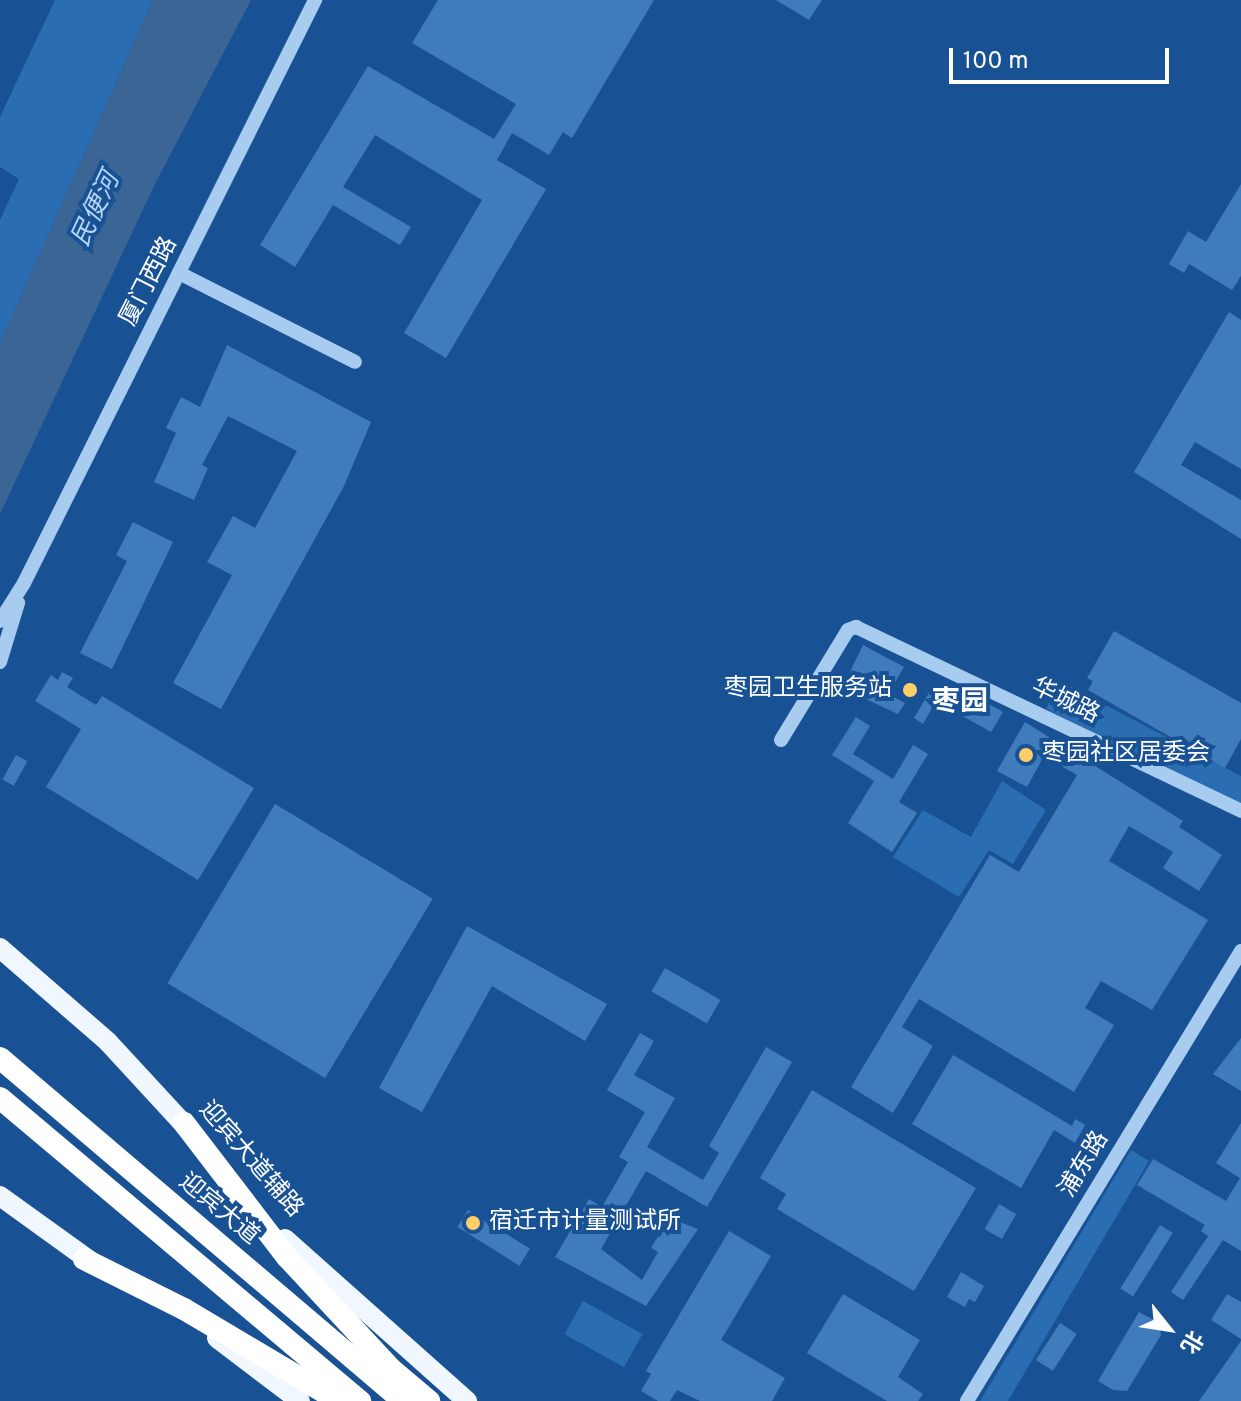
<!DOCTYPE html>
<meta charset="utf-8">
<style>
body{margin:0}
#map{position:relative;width:1241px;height:1401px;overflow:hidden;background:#185294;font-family:Overpass,"Noto Sans SC",sans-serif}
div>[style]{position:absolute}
.green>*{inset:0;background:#2a6db2;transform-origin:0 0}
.water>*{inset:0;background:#3a6594}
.building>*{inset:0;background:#407cbb;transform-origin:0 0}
.minor>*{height:14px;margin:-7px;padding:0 7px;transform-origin:7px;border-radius:7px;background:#a8cbf0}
.major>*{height:20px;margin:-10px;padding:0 10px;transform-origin:10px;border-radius:10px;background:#f1f7ff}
.highway>*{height:22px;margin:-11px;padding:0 11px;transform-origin:11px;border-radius:11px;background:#fff}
.dots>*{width:22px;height:22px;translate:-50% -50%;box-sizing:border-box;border:4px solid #185294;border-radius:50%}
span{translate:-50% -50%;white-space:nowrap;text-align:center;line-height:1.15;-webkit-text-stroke:8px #185294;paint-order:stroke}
.street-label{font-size:24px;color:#fff}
.poi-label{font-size:24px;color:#fff}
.right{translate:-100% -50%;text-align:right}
.left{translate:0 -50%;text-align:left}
.water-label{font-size:26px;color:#b4d5f7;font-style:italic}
.quarter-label{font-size:28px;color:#fff;font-weight:700}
.north{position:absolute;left:1129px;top:1289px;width:80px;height:80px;-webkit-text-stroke:6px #185294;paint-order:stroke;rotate:120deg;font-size:22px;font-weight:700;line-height:32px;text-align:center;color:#fff}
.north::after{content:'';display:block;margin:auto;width:28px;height:36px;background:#fff;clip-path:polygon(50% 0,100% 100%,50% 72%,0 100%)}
.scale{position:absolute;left:949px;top:48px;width:220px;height:36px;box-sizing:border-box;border:4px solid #fff;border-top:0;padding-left:10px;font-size:24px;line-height:28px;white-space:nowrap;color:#fff;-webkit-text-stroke:6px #185294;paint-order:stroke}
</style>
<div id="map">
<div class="green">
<div style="clip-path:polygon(55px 0,153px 0,0 343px,0 220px,19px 179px,0 167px,0 117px)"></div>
<div style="clip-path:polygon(1056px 687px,1068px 692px,1071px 687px,1241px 776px,1241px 807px,1046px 709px)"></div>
<div style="clip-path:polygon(1002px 781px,1046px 810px,1013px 864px,989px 850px,959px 897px,893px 857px,923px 810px,971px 837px)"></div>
<div style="clip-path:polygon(1131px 1150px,1149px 1161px,1008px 1401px,980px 1401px)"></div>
<div style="left:583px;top:1301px;width:68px;height:38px;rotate:29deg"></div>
</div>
<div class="water">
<div style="clip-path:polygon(153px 0,251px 0,155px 184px,0 514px,0 343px)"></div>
</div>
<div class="building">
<div style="clip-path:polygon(438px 0,654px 0,572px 138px,563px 132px,549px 155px,512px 133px,497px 160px,546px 189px,446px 358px,404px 333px,482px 200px,375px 135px,343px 187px,411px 227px,400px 245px,333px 205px,295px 267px,260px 245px,368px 66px,494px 139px,516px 104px,412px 43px)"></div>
<div style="clip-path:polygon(776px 0,822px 0,809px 20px)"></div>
<div style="clip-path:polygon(1241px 184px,1241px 276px,1232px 290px,1189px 264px,1184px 273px,1169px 264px,1188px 231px,1206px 242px)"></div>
<div style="clip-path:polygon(1229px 312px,1241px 320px,1241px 469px,1195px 442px,1181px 465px,1241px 500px,1241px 539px,1134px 472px)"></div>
<div style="clip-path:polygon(227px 345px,371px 422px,344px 486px,221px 709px,173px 683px,232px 575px,207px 562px,233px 516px,255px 528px,297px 451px,228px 416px,202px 465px,208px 468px,194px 500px,154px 482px,176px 433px,166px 428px,181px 397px,200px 407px)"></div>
<div style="clip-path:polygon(133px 522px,173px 542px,112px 669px,80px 653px,127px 561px,116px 555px)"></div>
<div style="clip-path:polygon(1114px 631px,1241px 703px,1241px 739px,1225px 768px,1088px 690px,1093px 681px,1087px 678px)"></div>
<div style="clip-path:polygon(863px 645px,904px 667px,888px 694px,905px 703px,898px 714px,842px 688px)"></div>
<div style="clip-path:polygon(62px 672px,73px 678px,67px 687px,96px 705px,102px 696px,254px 788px,198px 880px,46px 787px,81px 729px,35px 701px,51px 675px,58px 680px)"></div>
<div style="clip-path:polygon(955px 685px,1003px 712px,991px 732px,936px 701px,923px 724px,914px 718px,933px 686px,949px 695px)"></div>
<div style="clip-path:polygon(856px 717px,870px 726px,853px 754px,893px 779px,913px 745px,928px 754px,899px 802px,917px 813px,892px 852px,848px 823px,874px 781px,832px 755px)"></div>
<div style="clip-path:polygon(1025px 722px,1183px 821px,1179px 827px,1222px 855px,1199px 891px,1163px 868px,1173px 852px,1129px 826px,1109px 861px,1208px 920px,1152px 1010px,1101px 981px,1085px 1008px,1114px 1025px,1074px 1092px,919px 999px,902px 1027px,933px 1046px,893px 1113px,851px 1087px,990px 855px,1019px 872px,1077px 775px,1044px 756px,1027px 787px,997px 771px)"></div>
<div style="left:16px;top:755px;width:13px;height:28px;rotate:29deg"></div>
<div style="left:275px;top:804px;width:184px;height:209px;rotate:31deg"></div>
<div style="clip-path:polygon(467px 926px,607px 1004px,585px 1041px,492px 986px,422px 1112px,379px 1088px)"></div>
<div style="left:665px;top:968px;width:64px;height:27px;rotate:30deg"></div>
<div style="clip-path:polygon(640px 1033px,654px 1041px,634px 1075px,675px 1098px,647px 1147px,703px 1180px,719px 1153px,709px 1146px,766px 1047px,792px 1062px,707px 1207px,646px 1171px,601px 1249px,642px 1280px,658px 1252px,651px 1248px,669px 1218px,698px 1229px,646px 1306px,555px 1257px,589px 1199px,602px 1207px,628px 1162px,619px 1157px,645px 1112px,607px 1090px)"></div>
<div style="clip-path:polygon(1241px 1038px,1241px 1091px,1213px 1074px)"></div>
<div style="clip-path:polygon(953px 1055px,1072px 1126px,1075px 1119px,1085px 1125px,1075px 1143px,1054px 1130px,1021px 1188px,912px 1124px)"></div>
<div style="clip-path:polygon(812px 1090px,976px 1188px,914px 1291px,777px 1209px,786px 1194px,760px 1178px)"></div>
<div style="clip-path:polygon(1241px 1123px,1241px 1251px,1223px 1240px,1183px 1300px,1171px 1292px,1208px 1236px,1201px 1231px,1205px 1225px,1137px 1185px,1153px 1159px,1226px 1201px,1240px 1178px,1216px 1163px)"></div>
<div style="left:999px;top:1204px;width:20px;height:29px;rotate:30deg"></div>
<div style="left:468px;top:1210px;width:73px;height:20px;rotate:32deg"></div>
<div style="left:1160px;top:1225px;width:15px;height:75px;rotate:32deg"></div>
<div style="clip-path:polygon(729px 1231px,771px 1256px,721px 1340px,785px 1378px,772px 1401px,700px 1401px,677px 1390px,670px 1401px,658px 1401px,641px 1391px,651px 1374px,646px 1371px)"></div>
<div style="clip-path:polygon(961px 1272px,984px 1286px,975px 1302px,969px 1299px,965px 1307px,947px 1297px)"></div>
<div style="clip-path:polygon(843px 1294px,920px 1340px,898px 1377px,923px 1394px,918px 1401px,887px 1401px,807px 1353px)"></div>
<div style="clip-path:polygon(1227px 1294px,1241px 1302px,1241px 1339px,1211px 1320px)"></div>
<div style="clip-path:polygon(1139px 1312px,1158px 1322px,1161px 1335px,1127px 1391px,1113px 1390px,1098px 1381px)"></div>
<div style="left:1060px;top:1323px;width:20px;height:44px;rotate:33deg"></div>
<div style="clip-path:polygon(1241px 1341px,1241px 1401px,1199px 1401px)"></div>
</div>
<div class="minor">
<div style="left:179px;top:273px;width:197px;rotate:26.8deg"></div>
<div style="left:0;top:621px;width:45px;rotate:-57.7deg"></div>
<div style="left:24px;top:583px;width:652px;rotate:-63.47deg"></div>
<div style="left:0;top:662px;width:62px;rotate:-73deg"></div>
<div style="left:781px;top:740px;width:129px;rotate:-58.7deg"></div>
<div style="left:848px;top:630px;width:9px;rotate:-21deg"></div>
<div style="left:856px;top:627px;width:427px;rotate:25.5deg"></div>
<div style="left:967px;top:1401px;width:527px;rotate:-58.66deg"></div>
</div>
<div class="major">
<div style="left:0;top:948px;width:143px;rotate:41deg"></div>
<div style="left:108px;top:1042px;width:125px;rotate:47.3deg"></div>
<div style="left:0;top:1196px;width:120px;rotate:35.8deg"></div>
<div style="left:285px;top:1239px;width:244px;rotate:41.7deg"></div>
<div style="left:217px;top:1338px;width:104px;rotate:37.2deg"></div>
</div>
<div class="highway">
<div style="left:0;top:1058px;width:529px;rotate:40.4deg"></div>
<div style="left:0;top:1098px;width:471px;rotate:40.1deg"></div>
<div style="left:184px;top:1123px;width:169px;rotate:52.5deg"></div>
<div style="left:287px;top:1257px;width:153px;rotate:47.1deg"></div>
<div style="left:391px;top:1369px;width:50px;rotate:40.1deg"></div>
<div style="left:84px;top:1259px;width:112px;rotate:26.6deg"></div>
<div style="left:184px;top:1309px;width:180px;rotate:30.7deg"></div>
</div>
<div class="dots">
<div style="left:910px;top:690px;background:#ffce67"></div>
<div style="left:1026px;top:755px;background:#ffce67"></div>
<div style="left:473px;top:1223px;background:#ffce67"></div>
</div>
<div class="street-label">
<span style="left:150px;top:282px;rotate:-63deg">厦门西路</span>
<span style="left:1065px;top:702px;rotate:26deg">华城路</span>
<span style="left:250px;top:1160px;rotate:49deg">迎宾大道辅路</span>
<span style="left:1085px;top:1165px;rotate:-59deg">浦东路</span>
<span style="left:218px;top:1210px;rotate:40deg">迎宾大道</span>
</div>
<div class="poi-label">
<span class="right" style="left:892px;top:690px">枣园卫生服务站</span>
<span class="left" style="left:1042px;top:755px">枣园社区居委会</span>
<span class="left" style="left:489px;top:1223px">宿迁市计量测试所</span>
</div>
<div class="water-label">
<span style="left:97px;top:210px;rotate:-65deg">民便河</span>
</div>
<div class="quarter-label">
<span style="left:960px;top:703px">枣园</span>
</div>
<div class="north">北</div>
<div class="scale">100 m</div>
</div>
